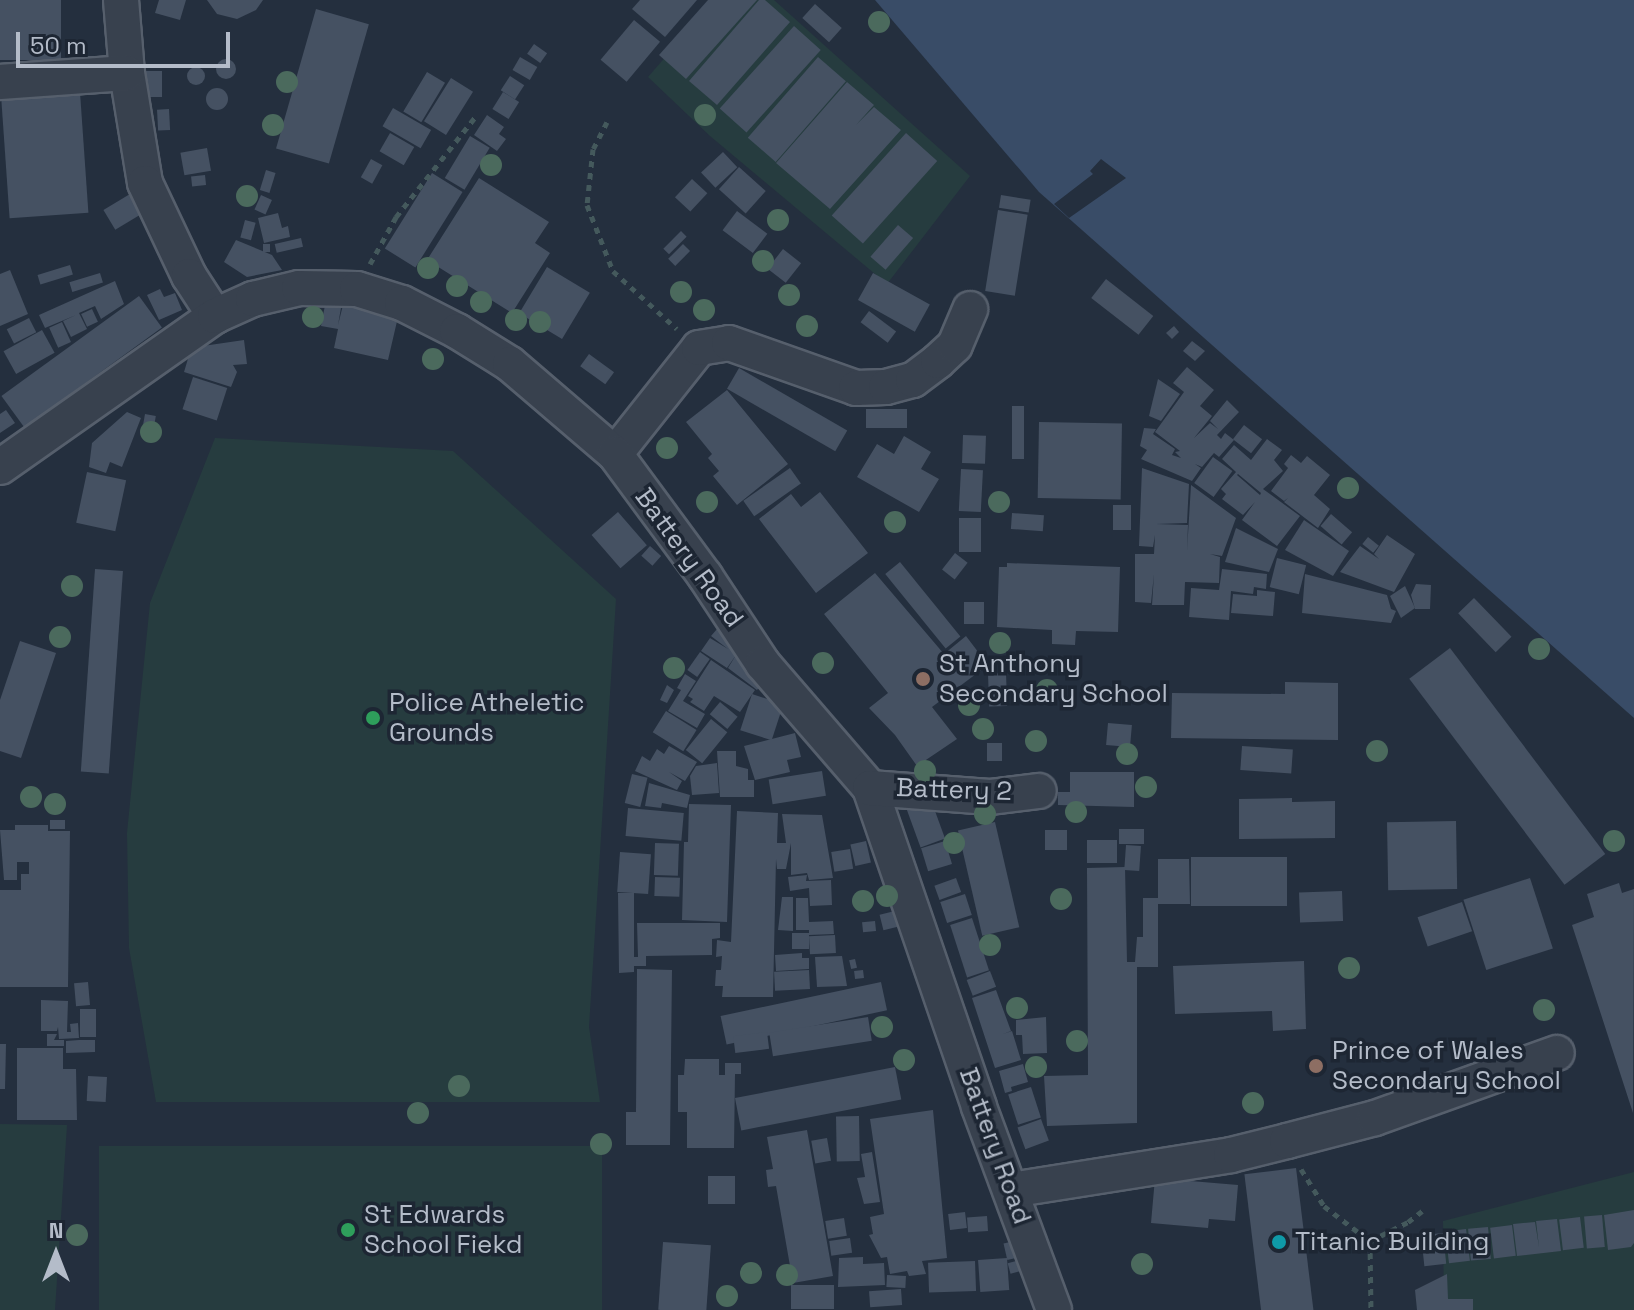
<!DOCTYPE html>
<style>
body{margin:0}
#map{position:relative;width:1634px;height:1310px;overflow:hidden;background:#242f3e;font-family:"Space Grotesk",sans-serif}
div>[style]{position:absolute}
.green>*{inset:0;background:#263c3f;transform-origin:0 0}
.water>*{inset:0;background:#394c67}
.pier>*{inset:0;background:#242f3e}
.building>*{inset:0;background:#455162;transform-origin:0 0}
.round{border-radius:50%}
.path>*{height:5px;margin-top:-2.5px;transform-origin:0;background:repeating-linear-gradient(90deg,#44595c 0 6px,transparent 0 12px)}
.roads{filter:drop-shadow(2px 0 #565f6c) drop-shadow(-2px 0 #565f6c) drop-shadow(0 2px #565f6c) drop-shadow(0 -2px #565f6c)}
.minor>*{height:34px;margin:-17px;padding:0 17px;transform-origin:17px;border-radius:17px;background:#38414e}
.trees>*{width:22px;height:22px;margin:-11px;border-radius:50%;background:#4b6a5d}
.dots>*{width:22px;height:22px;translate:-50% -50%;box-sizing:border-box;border:4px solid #1d2633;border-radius:50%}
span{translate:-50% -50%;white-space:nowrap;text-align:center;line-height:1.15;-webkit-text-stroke:7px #1d2633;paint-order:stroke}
.street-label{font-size:26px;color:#b4bcc9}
.poi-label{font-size:26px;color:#b4bcc9}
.left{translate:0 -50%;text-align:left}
.north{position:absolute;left:16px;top:1214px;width:80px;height:80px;-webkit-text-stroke:6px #1d2633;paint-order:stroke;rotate:0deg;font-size:22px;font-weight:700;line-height:32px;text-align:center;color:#b4bcc9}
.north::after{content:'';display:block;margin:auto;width:28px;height:36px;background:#b4bcc9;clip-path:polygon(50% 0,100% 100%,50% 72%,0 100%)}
.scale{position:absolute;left:16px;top:32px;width:214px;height:36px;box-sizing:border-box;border:4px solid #b4bcc9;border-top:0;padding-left:10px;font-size:24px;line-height:28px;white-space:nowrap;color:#b4bcc9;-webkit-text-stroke:6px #1d2633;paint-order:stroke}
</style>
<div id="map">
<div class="green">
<div style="clip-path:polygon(715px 0,774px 0,970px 176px,887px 284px,710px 136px,648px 77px)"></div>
<div style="clip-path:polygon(215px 438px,453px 451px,616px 599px,589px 1027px,600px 1102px,156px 1102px,129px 948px,127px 833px,150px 603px)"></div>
<div style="clip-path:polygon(0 1124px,67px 1125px,55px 1310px,0 1310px)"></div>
<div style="left:602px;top:1146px;width:164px;height:503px;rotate:90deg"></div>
<div style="clip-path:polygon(1634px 1172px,1634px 1310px,1444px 1310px,1443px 1221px)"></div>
</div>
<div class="water">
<div style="clip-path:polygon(875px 0,1634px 0,1634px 718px,1039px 192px)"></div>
</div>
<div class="pier">
<div style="clip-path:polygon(1101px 159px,1126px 178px,1069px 218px,1054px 204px,1093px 174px,1090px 171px)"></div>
</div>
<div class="building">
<div style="left:0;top:0;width:61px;height:60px"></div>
<div style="clip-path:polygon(159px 0,186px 0,180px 20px,155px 13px)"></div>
<div style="clip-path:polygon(207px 0,263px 0,256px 10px,237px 19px,217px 14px)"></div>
<div style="clip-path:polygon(640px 0,697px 0,665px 37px,632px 9px)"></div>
<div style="clip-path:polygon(708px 0,757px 0,686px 79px,659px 55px)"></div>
<div style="clip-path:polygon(759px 0,765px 0,790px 22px,717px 105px,689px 81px)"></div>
<div style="left:815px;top:4px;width:36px;height:19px;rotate:42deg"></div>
<div style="left:316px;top:9px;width:55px;height:145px;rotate:16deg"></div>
<div style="left:634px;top:20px;width:34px;height:52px;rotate:40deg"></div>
<div style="left:794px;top:26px;width:36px;height:111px;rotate:42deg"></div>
<div style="left:534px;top:44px;width:16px;height:12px;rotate:35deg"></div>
<div style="left:520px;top:57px;width:20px;height:15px;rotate:30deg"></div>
<div style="left:818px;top:57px;width:37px;height:107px;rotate:41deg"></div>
<div class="round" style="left:216px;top:59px;width:20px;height:20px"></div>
<div class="round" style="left:187px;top:67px;width:18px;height:18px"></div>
<div style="left:143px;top:71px;width:19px;height:26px"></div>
<div style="left:427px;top:72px;width:21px;height:46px;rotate:31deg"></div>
<div style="left:510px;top:76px;width:17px;height:17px;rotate:33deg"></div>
<div style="left:79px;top:78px;width:135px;height:79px;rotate:86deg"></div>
<div style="left:451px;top:78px;width:26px;height:51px;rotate:32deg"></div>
<div style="clip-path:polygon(847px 82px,874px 105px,856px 125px,874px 107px,901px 130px,830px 209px,776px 163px)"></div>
<div class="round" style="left:206px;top:88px;width:22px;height:22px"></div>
<div style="left:503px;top:92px;width:19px;height:20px;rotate:32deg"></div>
<div style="left:393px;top:108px;width:44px;height:21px;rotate:30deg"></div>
<div style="left:169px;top:109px;width:21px;height:12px;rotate:87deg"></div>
<div style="clip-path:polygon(487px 115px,504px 127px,499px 134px,506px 139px,497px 151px,474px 135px)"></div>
<div style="left:390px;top:133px;width:28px;height:21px;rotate:30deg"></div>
<div style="left:906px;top:133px;width:42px;height:111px;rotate:42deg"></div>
<div style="left:470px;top:136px;width:23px;height:49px;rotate:31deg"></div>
<div style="left:207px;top:148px;width:23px;height:27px;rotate:80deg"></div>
<div style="left:723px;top:152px;width:21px;height:30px;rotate:47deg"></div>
<div style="left:371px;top:159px;width:13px;height:21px;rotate:29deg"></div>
<div style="left:739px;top:167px;width:36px;height:30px;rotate:42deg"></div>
<div style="left:266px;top:170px;width:10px;height:21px;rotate:17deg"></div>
<div style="left:432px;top:173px;width:36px;height:89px;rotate:32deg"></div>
<div style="left:205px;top:175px;width:10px;height:14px;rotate:84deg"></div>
<div style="clip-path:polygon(479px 178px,549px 222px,535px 243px,550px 253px,512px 313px,427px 260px)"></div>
<div style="left:692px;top:179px;width:21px;height:25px;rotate:43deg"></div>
<div style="left:130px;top:194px;width:23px;height:31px;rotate:59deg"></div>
<div style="left:261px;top:195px;width:12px;height:16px;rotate:24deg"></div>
<div style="left:1001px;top:195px;width:30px;height:13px;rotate:9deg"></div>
<div style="left:998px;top:210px;width:30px;height:82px;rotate:9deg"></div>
<div style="left:737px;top:211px;width:38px;height:24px;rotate:37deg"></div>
<div style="clip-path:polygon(278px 213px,282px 228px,288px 226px,290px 237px,264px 243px,258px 218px)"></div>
<div style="left:245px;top:220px;width:11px;height:18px;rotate:15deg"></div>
<div style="left:898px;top:225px;width:20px;height:42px;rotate:41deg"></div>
<div style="left:681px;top:231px;width:8px;height:25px;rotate:45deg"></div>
<div style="left:301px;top:238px;width:9px;height:27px;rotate:77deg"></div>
<div style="clip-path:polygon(236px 240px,272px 255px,282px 270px,247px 277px,224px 262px)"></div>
<div style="left:263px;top:244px;width:7px;height:8px"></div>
<div style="left:683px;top:244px;width:10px;height:21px;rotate:45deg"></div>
<div style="left:783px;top:249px;width:23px;height:25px;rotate:38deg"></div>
<div style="left:70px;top:265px;width:10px;height:34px;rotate:73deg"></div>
<div style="left:547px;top:267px;width:50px;height:54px;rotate:31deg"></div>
<div style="clip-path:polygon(10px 270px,28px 314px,0 326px,0 274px)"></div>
<div style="left:100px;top:273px;width:10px;height:32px;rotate:73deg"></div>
<div style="left:873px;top:273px;width:65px;height:31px;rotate:29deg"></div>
<div style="left:1106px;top:279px;width:60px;height:24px;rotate:38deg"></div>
<div style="clip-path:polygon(115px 281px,124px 304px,101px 319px,95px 306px,79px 313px,87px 329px,71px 337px,63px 321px,76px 315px,45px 328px,39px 315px)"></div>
<div style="clip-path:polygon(160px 289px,164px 297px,175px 293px,182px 310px,159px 320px,147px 295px)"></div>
<div style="left:139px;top:296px;width:39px;height:170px;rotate:54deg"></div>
<div style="clip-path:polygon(326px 300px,342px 302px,338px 325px,343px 305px,398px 317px,388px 360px,334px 348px,338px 329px,321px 326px)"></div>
<div style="left:92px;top:309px;width:14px;height:12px;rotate:65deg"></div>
<div style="left:869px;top:311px;width:34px;height:14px;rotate:37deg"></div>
<div style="left:29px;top:318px;width:16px;height:25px;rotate:63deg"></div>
<div style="left:62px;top:322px;width:22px;height:14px;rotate:66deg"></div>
<div style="clip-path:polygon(1174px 326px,1179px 332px,1172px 339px,1166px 333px)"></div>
<div style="left:42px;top:330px;width:26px;height:44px;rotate:61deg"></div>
<div style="clip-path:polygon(244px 340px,247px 364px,233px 365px,237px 372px,231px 387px,184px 372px,190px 352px,196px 347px)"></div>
<div style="clip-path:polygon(1192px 341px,1205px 351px,1195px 361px,1183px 351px)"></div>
<div style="left:589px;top:354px;width:31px;height:15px;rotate:36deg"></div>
<div style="clip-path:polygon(1187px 367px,1214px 390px,1200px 406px,1212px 416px,1194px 438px,1210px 423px,1218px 429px,1210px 421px,1227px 400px,1239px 412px,1217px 435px,1221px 439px,1225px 433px,1234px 440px,1219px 457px,1214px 453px,1202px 467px,1195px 464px,1201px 468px,1192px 481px,1141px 459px,1147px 450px,1140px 446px,1144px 428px,1156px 429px,1153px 434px,1175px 449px,1172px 455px,1181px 458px,1175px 452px,1180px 451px,1155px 432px,1184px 392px,1173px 383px)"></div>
<div style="left:739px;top:368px;width:125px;height:24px;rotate:30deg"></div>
<div style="left:193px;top:377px;width:36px;height:34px;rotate:18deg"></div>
<div style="clip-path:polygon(1158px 379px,1180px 394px,1161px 421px,1149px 416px)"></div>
<div style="clip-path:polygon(727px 390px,788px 464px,737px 505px,713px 476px,719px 471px,708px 458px,712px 454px,686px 422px)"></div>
<div style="left:1012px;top:406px;width:12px;height:53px"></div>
<div style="left:907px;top:409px;width:19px;height:41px;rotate:90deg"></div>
<div style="clip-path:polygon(6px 410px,15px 423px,0 433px,0 414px)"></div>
<div style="clip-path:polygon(127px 412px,141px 418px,122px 467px,110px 462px,106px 473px,89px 467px,92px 443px)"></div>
<div style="left:145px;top:414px;width:11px;height:14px;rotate:10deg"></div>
<div style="left:1039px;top:422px;width:83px;height:76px;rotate:1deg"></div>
<div style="left:1244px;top:425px;width:23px;height:18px;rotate:38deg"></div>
<div style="left:963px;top:435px;width:23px;height:28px;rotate:2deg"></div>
<div style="clip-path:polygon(904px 436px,931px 452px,921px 469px,939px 479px,919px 512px,857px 477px,877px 444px,894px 454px)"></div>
<div style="clip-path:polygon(evenodd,1267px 439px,1282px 450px,1274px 460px,1283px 471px,1263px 489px,1300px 516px,1277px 546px,1242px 520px,1255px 502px,1243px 515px,1222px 499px,1226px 494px,1221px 489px,1236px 472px,1222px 459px,1234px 445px,1251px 460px,1267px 439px,1238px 474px,1261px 493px,1260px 495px,1237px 475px,1238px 474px)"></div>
<div style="clip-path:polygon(1291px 455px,1301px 463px,1307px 456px,1330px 475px,1314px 495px,1330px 509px,1318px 528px,1284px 502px,1288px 498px,1284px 501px,1271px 491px,1288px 468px,1284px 464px)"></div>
<div style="left:1213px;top:457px;width:24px;height:32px;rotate:36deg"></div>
<div style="left:790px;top:468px;width:19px;height:57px;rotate:55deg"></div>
<div style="clip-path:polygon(1142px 468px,1189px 484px,1187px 523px,1156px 524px,1188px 525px,1187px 551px,1191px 485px,1236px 518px,1222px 556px,1210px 554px,1220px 557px,1219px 583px,1185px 582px,1184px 605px,1152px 605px,1154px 574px,1151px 603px,1135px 602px,1135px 554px,1154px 554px,1155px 535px,1153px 547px,1139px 546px)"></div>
<div style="left:961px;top:469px;width:22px;height:42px;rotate:3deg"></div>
<div style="left:87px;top:472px;width:40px;height:52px;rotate:12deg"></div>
<div style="clip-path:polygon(820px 492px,868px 553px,816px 593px,759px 519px,791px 494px,801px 507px)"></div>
<div style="left:1113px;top:505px;width:18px;height:25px"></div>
<div style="left:618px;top:512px;width:44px;height:35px;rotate:49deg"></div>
<div style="left:1012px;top:513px;width:32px;height:16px;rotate:4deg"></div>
<div style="left:1331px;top:514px;width:28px;height:16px;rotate:41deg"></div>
<div style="left:959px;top:518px;width:22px;height:34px"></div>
<div style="clip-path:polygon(1304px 520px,1349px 551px,1333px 576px,1285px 550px)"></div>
<div style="clip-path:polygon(1236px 528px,1278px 549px,1269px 572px,1225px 562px)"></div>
<div style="clip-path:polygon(1387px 535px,1415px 554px,1394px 592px,1340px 572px,1360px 546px,1379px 559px,1374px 554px)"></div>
<div style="left:1368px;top:537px;width:14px;height:9px;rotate:39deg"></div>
<div style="left:650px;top:546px;width:15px;height:13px;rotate:42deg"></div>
<div style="left:955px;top:553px;width:16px;height:21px;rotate:38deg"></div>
<div style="left:1277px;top:558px;width:30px;height:30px;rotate:14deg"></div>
<div style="left:900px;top:562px;width:96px;height:19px;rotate:51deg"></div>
<div style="clip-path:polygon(1007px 563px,1120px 567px,1118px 632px,1076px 631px,1075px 645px,1052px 644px,1052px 630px,997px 627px,999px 567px,1007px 567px)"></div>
<div style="left:95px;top:569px;width:28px;height:203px;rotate:4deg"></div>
<div style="clip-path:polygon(1222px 569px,1267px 574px,1266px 589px,1254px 587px,1253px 594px,1231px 591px,1229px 620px,1189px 617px,1191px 588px,1219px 590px)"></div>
<div style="clip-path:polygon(875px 573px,944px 654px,966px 636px,988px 665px,932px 707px,957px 739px,917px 766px,895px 735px,869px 708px,888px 693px,824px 614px)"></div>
<div style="clip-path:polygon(1305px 574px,1387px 595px,1391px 609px,1396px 611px,1391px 623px,1302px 613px)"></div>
<div style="clip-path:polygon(1416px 584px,1431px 585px,1430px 609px,1415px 609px,1411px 595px)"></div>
<div style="clip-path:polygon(1405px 586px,1415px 608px,1401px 618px,1390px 596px)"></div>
<div style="clip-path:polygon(1257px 590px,1275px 592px,1273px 616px,1231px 613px,1233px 594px,1257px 596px)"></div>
<div style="left:1474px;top:598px;width:54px;height:22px;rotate:46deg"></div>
<div style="left:964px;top:602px;width:20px;height:22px"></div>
<div style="clip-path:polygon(717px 629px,765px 680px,757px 690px,728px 668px,736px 655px,727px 668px,701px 651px,710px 638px,728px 649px,711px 636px)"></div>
<div style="clip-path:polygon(20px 641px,56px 653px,21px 758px,0 751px,0 700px)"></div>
<div style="left:1450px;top:648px;width:258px;height:51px;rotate:53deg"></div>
<div style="left:700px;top:652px;width:12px;height:22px;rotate:35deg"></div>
<div style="clip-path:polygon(711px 660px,755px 690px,740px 712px,714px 696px,704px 711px,690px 702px,693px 699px,688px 696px)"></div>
<div style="left:1006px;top:673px;width:33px;height:18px;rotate:88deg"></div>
<div style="clip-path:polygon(685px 674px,696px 681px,683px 701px,705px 714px,697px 728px,668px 711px,681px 690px,677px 688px)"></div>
<div style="clip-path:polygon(1285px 682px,1338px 683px,1338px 740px,1171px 738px,1172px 693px,1285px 694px)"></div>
<div style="clip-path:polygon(667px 685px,674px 690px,667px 703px,660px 700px)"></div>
<div style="left:752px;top:694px;width:33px;height:38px;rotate:18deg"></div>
<div style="left:720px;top:702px;width:23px;height:16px;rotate:40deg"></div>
<div style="left:666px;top:711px;width:36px;height:25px;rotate:32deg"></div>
<div style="left:711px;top:719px;width:21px;height:40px;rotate:39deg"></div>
<div style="left:1108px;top:723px;width:24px;height:22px;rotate:5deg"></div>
<div style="clip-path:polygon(795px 733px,801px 757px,787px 760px,790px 772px,755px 780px,744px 746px)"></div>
<div style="left:987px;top:743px;width:15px;height:18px"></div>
<div style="clip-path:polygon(669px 746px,697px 762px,685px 781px,669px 772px,682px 781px,677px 790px,635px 771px,642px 756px,650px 761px,657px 749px,664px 754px)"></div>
<div style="left:1242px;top:746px;width:51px;height:24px;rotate:4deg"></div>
<div style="clip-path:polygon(717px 751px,736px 751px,736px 766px,748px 769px,748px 780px,754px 780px,754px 797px,720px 797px)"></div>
<div style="clip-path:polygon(717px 763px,719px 793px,692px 795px,690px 776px,696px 766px)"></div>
<div style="left:822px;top:771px;width:25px;height:54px;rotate:81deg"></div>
<div style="clip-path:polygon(1070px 772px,1134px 772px,1134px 807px,1058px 805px,1058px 792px,1070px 792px)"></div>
<div style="left:632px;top:774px;width:16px;height:30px;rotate:14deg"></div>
<div style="clip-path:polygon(649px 783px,690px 795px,687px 808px,662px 803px,661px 808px,645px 806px)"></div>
<div style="clip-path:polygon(1292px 798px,1292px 802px,1335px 801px,1335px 838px,1239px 839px,1239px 799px)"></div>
<div style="left:931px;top:800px;width:41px;height:26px;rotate:70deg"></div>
<div style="clip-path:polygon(689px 804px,731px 805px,727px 922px,682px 920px,684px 842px,688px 842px)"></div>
<div style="left:628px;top:808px;width:56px;height:28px;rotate:5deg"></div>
<div style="clip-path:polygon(737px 811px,778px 813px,777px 843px,786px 843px,782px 814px,822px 815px,833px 878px,809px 880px,807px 873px,791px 875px,791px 843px,786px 869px,777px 869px,776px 859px,773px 997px,722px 997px,723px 986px,715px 986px,716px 970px,721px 970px,722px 956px,716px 957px,717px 940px,731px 942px)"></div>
<div style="left:50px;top:820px;width:15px;height:9px"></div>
<div style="left:1456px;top:821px;width:68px;height:69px;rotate:89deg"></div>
<div style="left:995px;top:822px;width:108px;height:38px;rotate:77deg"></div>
<div style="clip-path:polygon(15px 825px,48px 825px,48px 831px,70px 831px,68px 987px,0 987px,0 890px,21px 890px,21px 874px,29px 874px,29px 862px,17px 862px,17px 880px,4px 880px,0 830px,15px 830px)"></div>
<div style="left:1119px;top:829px;width:25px;height:15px"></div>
<div style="left:1045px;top:830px;width:22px;height:20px"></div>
<div style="left:1087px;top:840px;width:30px;height:23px"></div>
<div style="left:866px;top:841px;width:22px;height:16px;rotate:77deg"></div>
<div style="left:945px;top:841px;width:24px;height:25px;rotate:73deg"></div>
<div style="left:655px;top:843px;width:24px;height:32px;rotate:2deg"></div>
<div style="left:1126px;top:845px;width:15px;height:25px;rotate:4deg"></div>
<div style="left:850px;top:849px;width:20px;height:19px;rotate:81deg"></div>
<div style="left:620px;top:852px;width:31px;height:40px;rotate:4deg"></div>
<div style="left:1287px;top:857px;width:49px;height:96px;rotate:90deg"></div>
<div style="clip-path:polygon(1158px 859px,1189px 859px,1190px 904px,1158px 904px,1158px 967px,1137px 967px,1137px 1123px,1047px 1126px,1044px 1076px,1088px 1075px,1087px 868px,1125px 867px,1127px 962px,1135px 962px,1137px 937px,1143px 937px,1143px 898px,1158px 898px)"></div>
<div style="clip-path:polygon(807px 875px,806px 881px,831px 880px,832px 905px,810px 906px,809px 888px,790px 891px,788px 877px)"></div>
<div style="left:655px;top:877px;width:25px;height:19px;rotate:2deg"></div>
<div style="left:956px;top:878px;width:15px;height:23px;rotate:70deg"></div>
<div style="left:1530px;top:878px;width:74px;height:70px;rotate:72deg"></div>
<div style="clip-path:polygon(1619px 883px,1622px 893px,1634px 889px,1633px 1113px,1572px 925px,1594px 917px,1587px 894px)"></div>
<div style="left:1342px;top:891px;width:30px;height:43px;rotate:88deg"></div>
<div style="clip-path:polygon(618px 893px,634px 893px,634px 957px,638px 957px,637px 923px,720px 923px,720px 938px,712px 939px,712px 955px,646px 956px,646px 966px,634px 966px,634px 972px,619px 973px)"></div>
<div style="left:965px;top:894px;width:22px;height:26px;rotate:72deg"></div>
<div style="clip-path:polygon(782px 897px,793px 897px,793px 931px,778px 930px)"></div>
<div style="clip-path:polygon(796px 898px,808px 898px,809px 922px,833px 921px,834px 934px,809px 935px,809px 930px,796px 930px)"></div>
<div style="left:1462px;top:902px;width:31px;height:47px;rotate:71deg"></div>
<div style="left:899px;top:910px;width:16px;height:20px;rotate:76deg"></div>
<div style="left:972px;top:918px;width:55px;height:23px;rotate:72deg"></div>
<div style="left:875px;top:921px;width:10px;height:13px;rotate:84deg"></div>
<div style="left:792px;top:933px;width:17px;height:16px"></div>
<div style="left:835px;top:935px;width:18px;height:26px;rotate:87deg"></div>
<div style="clip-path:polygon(802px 953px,802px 958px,809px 958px,809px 969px,776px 971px,775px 955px)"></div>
<div style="clip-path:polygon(842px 956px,847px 986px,817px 987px,815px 957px)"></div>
<div style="left:855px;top:959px;width:9px;height:6px;rotate:77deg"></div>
<div style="clip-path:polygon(1304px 961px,1306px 1029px,1273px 1031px,1272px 1011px,1175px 1014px,1173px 966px)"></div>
<div style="clip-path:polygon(637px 969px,672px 970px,670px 1145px,626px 1145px,626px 1112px,636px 1112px)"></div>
<div style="left:809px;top:970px;width:19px;height:35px;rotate:87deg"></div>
<div style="left:863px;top:970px;width:8px;height:9px;rotate:83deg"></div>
<div style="left:990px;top:971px;width:17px;height:25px;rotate:69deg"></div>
<div style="left:88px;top:982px;width:23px;height:14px;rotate:85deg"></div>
<div style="left:881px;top:982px;width:29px;height:164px;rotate:78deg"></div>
<div style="clip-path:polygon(996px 990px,1011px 1031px,1003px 1034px,1012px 1031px,1021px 1060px,995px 1068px,972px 998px)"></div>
<div style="clip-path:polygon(41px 1000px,68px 1001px,67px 1032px,71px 1032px,70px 1024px,78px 1023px,79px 1038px,59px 1039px,58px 1027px,57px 1031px,41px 1031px)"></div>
<div style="left:80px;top:1009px;width:16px;height:28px"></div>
<div style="left:868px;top:1017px;width:24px;height:100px;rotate:81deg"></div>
<div style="clip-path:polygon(1046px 1017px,1047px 1053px,1023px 1054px,1022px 1035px,1016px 1035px,1016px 1020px)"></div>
<div style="left:767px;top:1032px;width:17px;height:34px;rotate:83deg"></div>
<div style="clip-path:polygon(47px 1034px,57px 1034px,54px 1040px,64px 1040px,64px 1046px,47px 1046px)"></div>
<div style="clip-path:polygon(79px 1040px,95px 1040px,95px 1052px,66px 1053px,66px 1041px)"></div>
<div style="clip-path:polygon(0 1044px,6px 1044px,5px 1089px,0 1089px)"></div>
<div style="clip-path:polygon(17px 1048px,63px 1048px,63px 1069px,76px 1069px,77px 1120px,17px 1120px)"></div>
<div style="clip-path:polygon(685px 1059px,719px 1059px,719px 1075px,725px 1075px,725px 1063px,741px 1063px,741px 1074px,735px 1074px,734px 1148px,687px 1148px,687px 1112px,678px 1112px,678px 1075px,684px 1075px)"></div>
<div style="clip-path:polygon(1023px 1064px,1028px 1082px,1011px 1087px,1012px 1091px,1005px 1093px,999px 1071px)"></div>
<div style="left:895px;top:1067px;width:33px;height:163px;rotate:79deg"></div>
<div style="left:88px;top:1076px;width:19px;height:25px;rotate:3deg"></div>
<div style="left:1031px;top:1087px;width:32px;height:24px;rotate:72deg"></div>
<div style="clip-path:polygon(933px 1110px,947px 1258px,922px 1261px,926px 1274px,909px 1276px,907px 1271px,890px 1274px,887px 1257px,881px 1258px,869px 1235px,873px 1234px,870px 1217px,884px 1214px,870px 1119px)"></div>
<div style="left:859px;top:1116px;width:45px;height:23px;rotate:89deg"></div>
<div style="left:1041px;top:1119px;width:23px;height:25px;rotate:70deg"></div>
<div style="clip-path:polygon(807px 1130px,833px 1276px,793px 1283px,776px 1186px,768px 1187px,766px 1170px,773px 1169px,767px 1137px)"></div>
<div style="left:827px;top:1138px;width:23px;height:16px;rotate:80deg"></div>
<div style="clip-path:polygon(872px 1152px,880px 1202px,864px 1204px,857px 1178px,865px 1177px,861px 1154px)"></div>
<div style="left:1296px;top:1168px;width:143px;height:52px;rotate:83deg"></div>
<div style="left:708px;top:1176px;width:27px;height:28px"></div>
<div style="clip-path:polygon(1155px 1178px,1238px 1185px,1235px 1221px,1209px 1219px,1208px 1228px,1151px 1223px)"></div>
<div style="clip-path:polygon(1634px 1210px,1634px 1243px,1631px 1247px,1608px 1250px,1604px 1215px)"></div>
<div style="left:965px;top:1212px;width:16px;height:17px;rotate:83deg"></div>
<div style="left:1602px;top:1215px;width:32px;height:18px;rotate:85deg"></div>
<div style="left:987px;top:1216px;width:15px;height:20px;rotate:86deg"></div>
<div style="left:1580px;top:1217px;width:31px;height:21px;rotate:83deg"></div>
<div style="left:844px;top:1218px;width:18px;height:19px;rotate:81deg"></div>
<div style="clip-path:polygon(1557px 1219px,1561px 1251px,1517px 1256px,1513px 1224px,1535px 1222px,1539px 1247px,1536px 1221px)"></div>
<div style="left:1512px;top:1225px;width:31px;height:22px;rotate:83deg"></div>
<div style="left:1488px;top:1227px;width:32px;height:20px;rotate:85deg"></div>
<div style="left:1466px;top:1229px;width:32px;height:21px;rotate:83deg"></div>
<div style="left:1443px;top:1233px;width:31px;height:22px;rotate:84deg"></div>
<div style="left:850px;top:1238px;width:15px;height:21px;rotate:82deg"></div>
<div style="left:1023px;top:1239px;width:17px;height:20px;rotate:77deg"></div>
<div style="left:663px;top:1242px;width:48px;height:68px;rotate:4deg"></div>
<div style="clip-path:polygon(863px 1257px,863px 1264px,884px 1263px,885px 1285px,838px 1287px,839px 1258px)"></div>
<div style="left:1007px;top:1258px;width:32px;height:29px;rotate:86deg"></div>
<div style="left:1027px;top:1258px;width:11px;height:20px;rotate:75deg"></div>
<div style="left:975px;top:1261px;width:30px;height:47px;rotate:88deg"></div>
<div style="clip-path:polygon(1447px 1274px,1448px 1299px,1473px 1299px,1473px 1310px,1417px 1310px,1415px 1290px)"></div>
<div style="left:887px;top:1275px;width:19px;height:12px;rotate:3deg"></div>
<div style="left:791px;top:1285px;width:43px;height:24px"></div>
<div style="left:901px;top:1289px;width:16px;height:32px;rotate:86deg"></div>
</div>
<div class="path">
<div style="left:607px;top:122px;width:30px;rotate:117deg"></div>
<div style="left:593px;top:149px;width:56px;rotate:96.1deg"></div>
<div style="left:587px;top:205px;width:71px;rotate:68.5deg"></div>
<div style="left:613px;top:271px;width:86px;rotate:42.2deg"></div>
<div style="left:370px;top:264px;width:54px;rotate:-61deg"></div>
<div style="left:396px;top:217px;width:129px;rotate:-51.6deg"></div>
<div style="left:1301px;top:1169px;width:44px;rotate:58.1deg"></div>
<div style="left:1324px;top:1206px;width:58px;rotate:37.3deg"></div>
<div style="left:1370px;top:1241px;width:42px;rotate:-26.6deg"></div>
<div style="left:1408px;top:1222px;width:18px;rotate:-38deg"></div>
<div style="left:1370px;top:1241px;width:69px;rotate:89.2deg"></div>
</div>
<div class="roads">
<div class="minor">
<div style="left:121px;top:0;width:73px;rotate:85.3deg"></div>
<div style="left:127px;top:73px;width:111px;rotate:80.7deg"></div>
<div style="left:145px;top:183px;width:103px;rotate:64.7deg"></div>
<div style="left:189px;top:276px;width:48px;rotate:57deg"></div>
<div style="left:0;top:82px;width:127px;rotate:-4.1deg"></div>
<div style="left:615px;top:454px;width:135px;rotate:-51.6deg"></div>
<div style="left:699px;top:348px;width:30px;rotate:-9deg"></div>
<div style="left:729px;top:343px;width:135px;rotate:19.5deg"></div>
<div style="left:856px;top:388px;width:30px;rotate:-2deg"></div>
<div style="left:886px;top:387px;width:28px;rotate:-15deg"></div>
<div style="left:913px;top:380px;width:31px;rotate:-37deg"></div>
<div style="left:938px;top:361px;width:23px;rotate:-43deg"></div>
<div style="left:955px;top:345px;width:39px;rotate:-67deg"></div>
<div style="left:0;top:467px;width:263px;rotate:-35.1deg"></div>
<div style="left:215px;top:316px;width:42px;rotate:-24.1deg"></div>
<div style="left:253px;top:299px;width:47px;rotate:-13.4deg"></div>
<div style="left:299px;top:288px;width:58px;rotate:1deg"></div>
<div style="left:357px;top:289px;width:47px;rotate:17.3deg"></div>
<div style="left:402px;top:303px;width:62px;rotate:27deg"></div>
<div style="left:457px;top:331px;width:62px;rotate:31.9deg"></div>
<div style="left:510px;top:364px;width:138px;rotate:40.6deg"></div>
<div style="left:615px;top:454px;width:152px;rotate:53.6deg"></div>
<div style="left:705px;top:576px;width:105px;rotate:56.6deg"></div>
<div style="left:763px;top:664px;width:164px;rotate:49.2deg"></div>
<div style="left:870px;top:788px;width:337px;rotate:71.1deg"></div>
<div style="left:979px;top:1107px;width:216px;rotate:69.7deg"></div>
<div style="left:870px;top:788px;width:120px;rotate:4.3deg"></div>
<div style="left:990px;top:797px;width:49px;rotate:-7deg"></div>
<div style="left:1011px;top:1190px;width:223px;rotate:-9deg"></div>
<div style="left:1231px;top:1155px;width:58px;rotate:-14deg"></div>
<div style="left:1287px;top:1141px;width:91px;rotate:-14.6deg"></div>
<div style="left:1375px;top:1118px;width:193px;rotate:-19.7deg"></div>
</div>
</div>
<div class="trees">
<div style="left:879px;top:22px"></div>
<div style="left:287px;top:82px"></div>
<div style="left:705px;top:115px"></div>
<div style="left:273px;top:125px"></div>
<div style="left:491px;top:165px"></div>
<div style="left:247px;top:196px"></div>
<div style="left:778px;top:220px"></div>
<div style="left:763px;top:261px"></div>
<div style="left:428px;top:268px"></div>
<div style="left:457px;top:286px"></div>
<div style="left:681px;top:292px"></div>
<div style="left:789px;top:295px"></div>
<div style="left:481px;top:302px"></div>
<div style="left:704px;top:310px"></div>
<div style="left:313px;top:317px"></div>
<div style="left:516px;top:320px"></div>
<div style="left:540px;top:322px"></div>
<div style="left:807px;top:326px"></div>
<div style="left:433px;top:359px"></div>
<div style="left:151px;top:432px"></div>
<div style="left:667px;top:448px"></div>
<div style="left:1348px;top:488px"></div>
<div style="left:707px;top:502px"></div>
<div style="left:999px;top:502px"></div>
<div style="left:895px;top:522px"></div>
<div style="left:72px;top:586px"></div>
<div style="left:60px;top:637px"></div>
<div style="left:1000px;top:643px"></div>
<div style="left:1539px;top:649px"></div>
<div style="left:823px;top:663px"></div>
<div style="left:674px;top:668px"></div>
<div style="left:1047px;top:690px"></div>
<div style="left:969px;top:705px"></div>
<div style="left:983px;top:729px"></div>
<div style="left:1036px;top:741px"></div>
<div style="left:1377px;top:751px"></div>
<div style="left:1127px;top:754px"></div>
<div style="left:925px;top:771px"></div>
<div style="left:1146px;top:787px"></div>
<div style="left:31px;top:797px"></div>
<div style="left:55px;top:804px"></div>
<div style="left:1076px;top:812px"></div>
<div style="left:985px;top:814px"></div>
<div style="left:1614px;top:841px"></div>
<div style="left:954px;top:843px"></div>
<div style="left:887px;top:896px"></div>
<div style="left:1061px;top:899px"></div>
<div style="left:863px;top:901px"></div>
<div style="left:990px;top:945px"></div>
<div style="left:1349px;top:968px"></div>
<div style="left:1017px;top:1008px"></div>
<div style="left:1544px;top:1010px"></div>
<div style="left:882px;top:1027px"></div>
<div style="left:1077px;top:1041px"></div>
<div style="left:904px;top:1060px"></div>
<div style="left:1036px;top:1067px"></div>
<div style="left:459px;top:1086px"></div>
<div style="left:1253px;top:1103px"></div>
<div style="left:418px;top:1113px"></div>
<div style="left:601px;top:1144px"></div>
<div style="left:77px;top:1235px"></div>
<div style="left:1142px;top:1264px"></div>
<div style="left:751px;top:1273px"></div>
<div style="left:787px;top:1275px"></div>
<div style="left:727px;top:1296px"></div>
</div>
<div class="dots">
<div style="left:923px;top:679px;background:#8d6e63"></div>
<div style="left:373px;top:718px;background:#2e9e5b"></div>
<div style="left:1316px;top:1066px;background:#8d6e63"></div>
<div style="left:348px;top:1230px;background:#2e9e5b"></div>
<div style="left:1279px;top:1242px;background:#0f9aa8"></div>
</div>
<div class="street-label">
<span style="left:689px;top:558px;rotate:54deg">Battery Road</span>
<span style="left:954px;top:790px;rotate:2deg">Battery 2</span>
<span style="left:995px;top:1146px;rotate:70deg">Battery Road</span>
</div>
<div class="poi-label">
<span class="left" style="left:939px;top:679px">St Anthony<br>Secondary School</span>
<span class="left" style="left:389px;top:718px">Police Atheletic<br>Grounds</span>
<span class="left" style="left:1332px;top:1066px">Prince of Wales<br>Secondary School</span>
<span class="left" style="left:364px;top:1230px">St Edwards<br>School Fiekd</span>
<span class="left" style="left:1295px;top:1242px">Titanic Building</span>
</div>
<div class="north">N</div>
<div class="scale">50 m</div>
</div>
